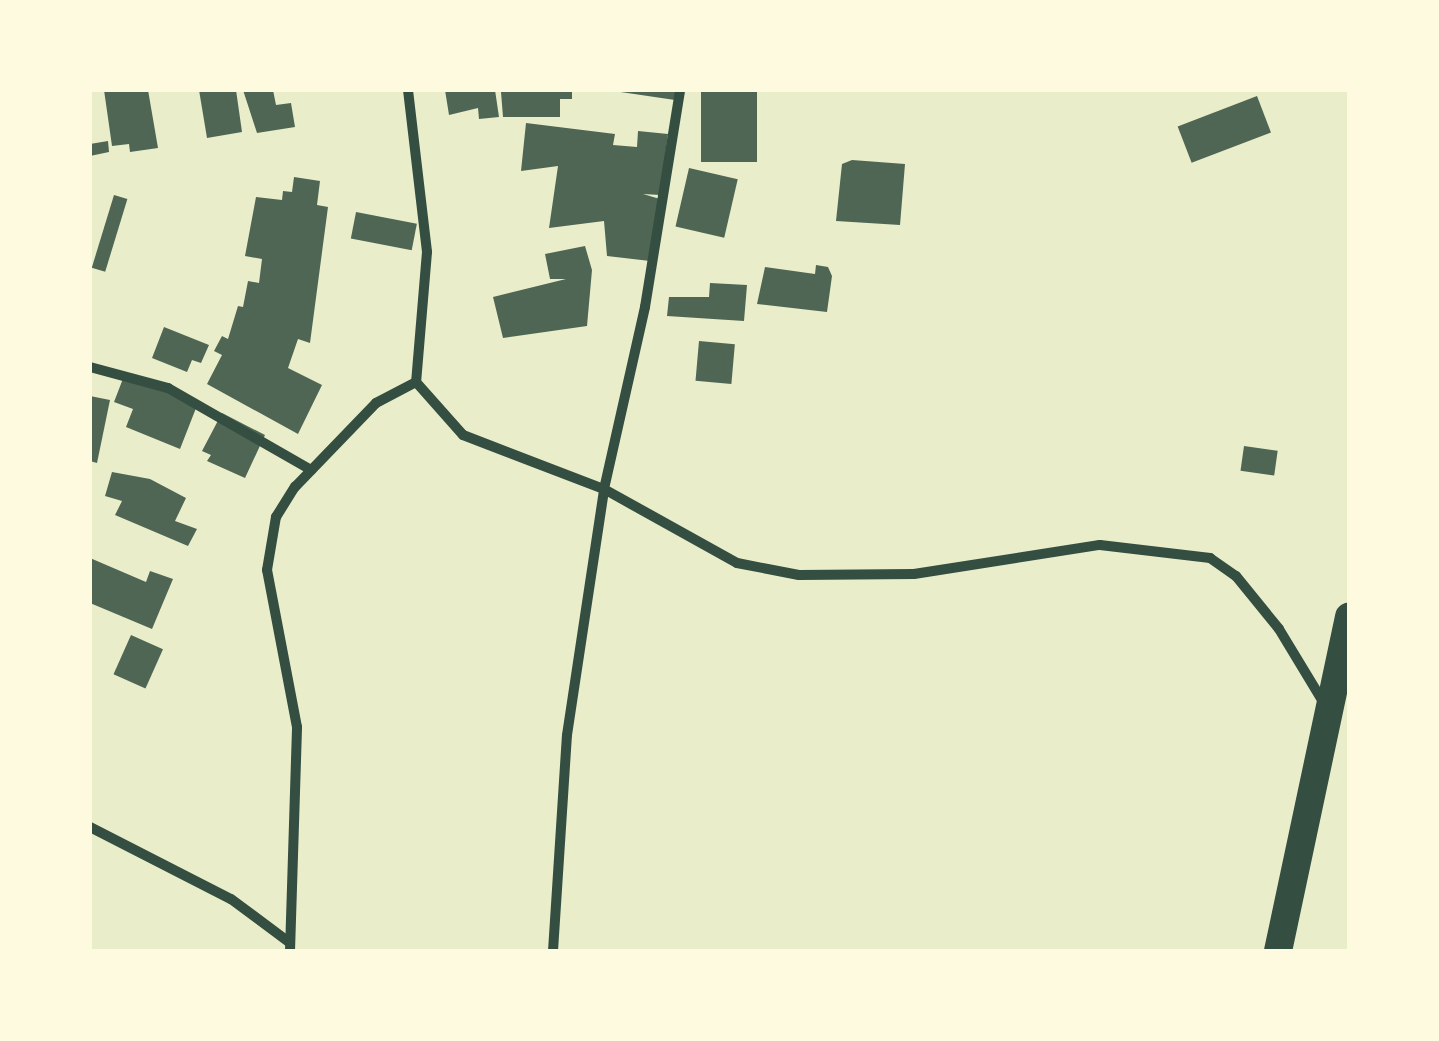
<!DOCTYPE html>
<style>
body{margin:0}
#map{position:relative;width:1439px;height:1041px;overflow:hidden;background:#e9edc9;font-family:Jost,sans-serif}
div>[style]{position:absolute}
.building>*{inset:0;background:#4f6655;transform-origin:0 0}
.minor>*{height:10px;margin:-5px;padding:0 5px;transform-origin:5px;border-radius:5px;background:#344e41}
.trunk>*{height:28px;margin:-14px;padding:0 14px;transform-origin:14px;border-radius:14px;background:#344e41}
span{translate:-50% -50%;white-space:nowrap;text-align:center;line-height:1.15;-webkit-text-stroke:10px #fefae0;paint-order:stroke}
.frame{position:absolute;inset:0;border:92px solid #fefae0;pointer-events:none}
</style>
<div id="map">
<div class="building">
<div style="clip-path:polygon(104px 90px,148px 90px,158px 148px,130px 152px,129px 144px,112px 146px)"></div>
<div style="clip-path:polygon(199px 90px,236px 90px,242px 132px,207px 138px)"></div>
<div style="clip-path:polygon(243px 90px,273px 90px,276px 105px,291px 103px,295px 127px,257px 133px)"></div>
<div style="clip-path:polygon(445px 90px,495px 90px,499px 117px,479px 119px,478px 108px,449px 115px)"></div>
<div style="clip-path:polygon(572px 90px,572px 99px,560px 99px,560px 117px,503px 117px,501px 92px)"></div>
<div style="clip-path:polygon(607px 90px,676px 90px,675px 100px)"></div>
<div style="left:701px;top:90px;width:56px;height:72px"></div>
<div style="left:1257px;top:96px;width:39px;height:85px;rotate:69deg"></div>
<div style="clip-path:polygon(526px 123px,615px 134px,613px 145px,637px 147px,638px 131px,668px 134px,660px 195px,643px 194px,660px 199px,650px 261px,607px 256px,604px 221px,549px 228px,558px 166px,521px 171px)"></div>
<div style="clip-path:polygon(108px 141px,109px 152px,90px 156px,90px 144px)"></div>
<div style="clip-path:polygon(852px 160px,905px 164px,900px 225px,836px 221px,842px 164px)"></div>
<div style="left:689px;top:168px;width:50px;height:60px;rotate:13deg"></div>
<div style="clip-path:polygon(294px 177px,320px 181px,317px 205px,328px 207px,310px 343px,298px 339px,288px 368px,322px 385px,298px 434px,207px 384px,222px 355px,214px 351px,222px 336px,228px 339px,238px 306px,243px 307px,248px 281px,259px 283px,262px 259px,245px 256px,256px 197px,282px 200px,283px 191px,292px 192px)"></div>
<div style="left:114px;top:195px;width:14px;height:76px;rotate:17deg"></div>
<div style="left:356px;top:212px;width:62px;height:27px;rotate:11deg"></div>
<div style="clip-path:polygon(585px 246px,592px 270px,587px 326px,503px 338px,493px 297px,566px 279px,550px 279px,545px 254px)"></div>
<div style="clip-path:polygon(816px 265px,828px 267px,832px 276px,827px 312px,757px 304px,765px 267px,815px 274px)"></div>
<div style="clip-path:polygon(710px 283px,747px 285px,744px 321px,667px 316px,669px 297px,709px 297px)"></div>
<div style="clip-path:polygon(164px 327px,209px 345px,201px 363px,192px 360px,187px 372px,152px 358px)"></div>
<div style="left:699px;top:341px;width:36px;height:40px;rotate:5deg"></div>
<div style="clip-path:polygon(124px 376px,198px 403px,180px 449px,126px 427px,133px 409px,114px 402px)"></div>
<div style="clip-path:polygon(90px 396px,110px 400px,97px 463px,90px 461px)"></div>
<div style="clip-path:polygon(222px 413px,265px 435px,245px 478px,207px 461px,211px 455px,202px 451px)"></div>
<div style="left:1244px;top:446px;width:34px;height:25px;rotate:8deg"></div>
<div style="clip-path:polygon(112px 472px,150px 479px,186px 498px,175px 521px,197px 529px,188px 546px,115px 515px,122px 501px,105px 496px)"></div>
<div style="clip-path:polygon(90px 558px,146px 582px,150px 571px,173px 579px,152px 629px,90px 603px)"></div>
<div style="left:131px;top:635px;width:35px;height:43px;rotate:24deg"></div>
</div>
<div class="minor">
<div style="left:408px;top:90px;width:163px;rotate:83.3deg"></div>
<div style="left:427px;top:252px;width:130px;rotate:94.8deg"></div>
<div style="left:416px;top:382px;width:71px;rotate:48.4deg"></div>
<div style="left:463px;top:435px;width:151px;rotate:21deg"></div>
<div style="left:604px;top:489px;width:152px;rotate:29.1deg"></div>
<div style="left:737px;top:563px;width:63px;rotate:11deg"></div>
<div style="left:799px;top:575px;width:115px;rotate:-0.5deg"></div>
<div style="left:914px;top:574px;width:188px;rotate:-8.9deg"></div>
<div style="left:1100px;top:545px;width:111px;rotate:6.7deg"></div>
<div style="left:1210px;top:558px;width:32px;rotate:35deg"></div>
<div style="left:1236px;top:576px;width:68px;rotate:50.9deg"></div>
<div style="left:1279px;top:629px;width:89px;rotate:58.8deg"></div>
<div style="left:90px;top:367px;width:81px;rotate:15.1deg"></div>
<div style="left:168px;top:388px;width:165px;rotate:29.8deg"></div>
<div style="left:90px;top:827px;width:158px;rotate:27.1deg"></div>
<div style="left:231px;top:899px;width:72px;rotate:36.6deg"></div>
<div style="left:290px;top:951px;width:224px;rotate:-88.2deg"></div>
<div style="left:297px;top:727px;width:160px;rotate:-100.8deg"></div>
<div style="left:267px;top:570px;width:54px;rotate:-80.4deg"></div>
<div style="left:276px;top:517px;width:36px;rotate:-58deg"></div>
<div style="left:295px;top:487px;width:117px;rotate:-46deg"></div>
<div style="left:376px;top:403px;width:45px;rotate:-27.7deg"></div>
<div style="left:553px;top:951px;width:216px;rotate:-86.3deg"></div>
<div style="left:567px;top:735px;width:249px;rotate:-81.4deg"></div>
<div style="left:604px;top:489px;width:187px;rotate:-77.3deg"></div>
<div style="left:645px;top:307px;width:220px;rotate:-80.8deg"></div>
</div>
<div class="trunk">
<div style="left:1278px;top:951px;width:342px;rotate:-78deg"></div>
</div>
<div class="frame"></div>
</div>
